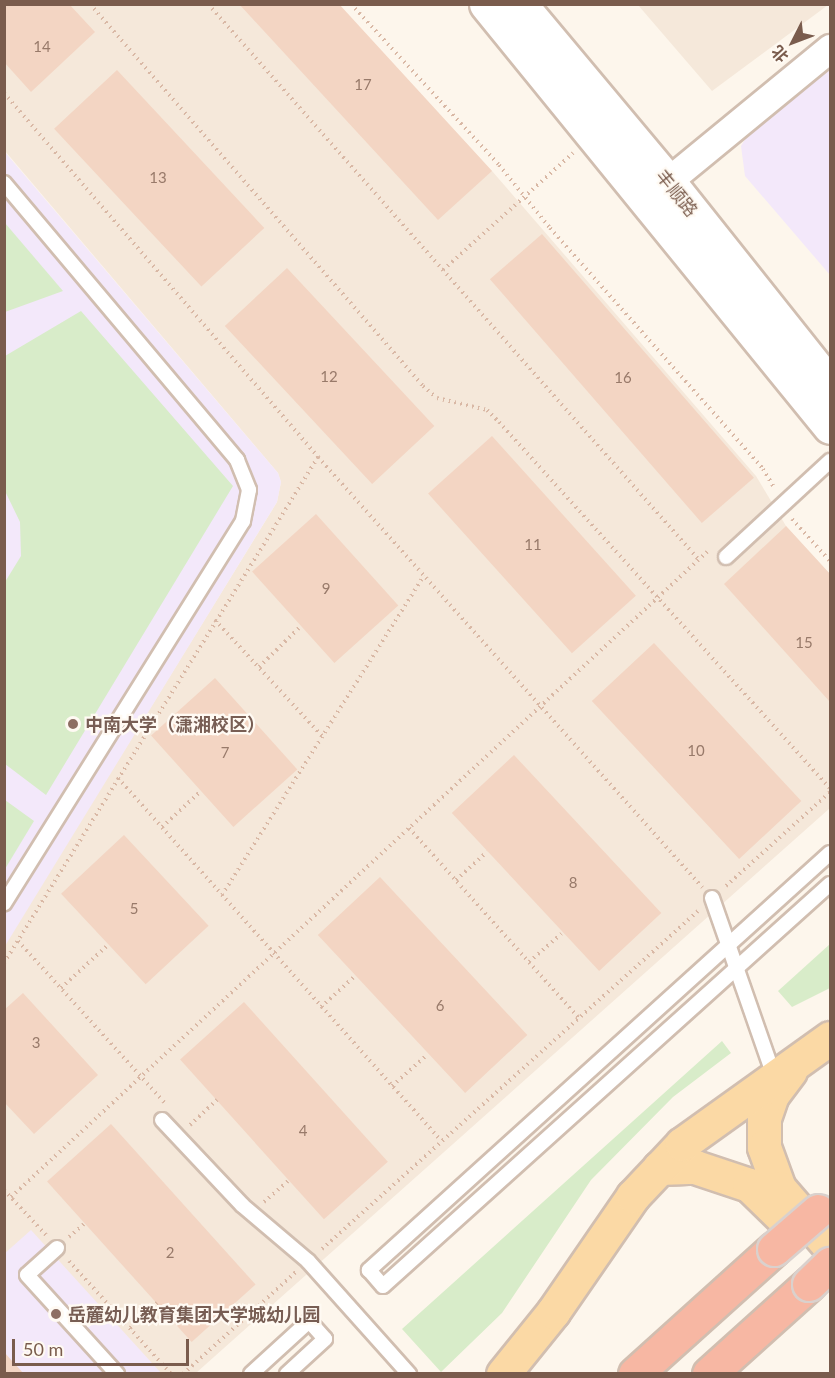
<!DOCTYPE html>
<meta charset="utf-8">
<style>
body{margin:0}
#map{position:relative;width:835px;height:1378px;overflow:hidden;background:#fdf6ec;font-family:Lato,"Noto Sans SC",sans-serif}
div>[style]{position:absolute}
.residential>*{inset:0;background:#f5e8da}
.education>*{inset:0;background:#f3e8fa}
.green>*{inset:0;background:#d8ecc9}
.building>*{inset:0;background:#f3d5c3;transform-origin:0 0}
.path>*{height:4px;margin-top:-2px;transform-origin:0;background:repeating-linear-gradient(90deg,#d9b8a5 0 1.5px,transparent 0 6px)}
.roads{filter:drop-shadow(2px 0 #d1beb0) drop-shadow(-2px 0 #d1beb0) drop-shadow(0 2px #d1beb0) drop-shadow(0 -2px #d1beb0)}
.lane>*{height:14px;margin:-7px;padding:0 7px;transform-origin:7px;border-radius:7px;background:#fff}
.street>*{height:27px;margin:-13.5px;padding:0 13.5px;transform-origin:13.5px;border-radius:13.5px;background:#fff}
.secondary>*{height:33px;margin:-16.5px;padding:0 16.5px;transform-origin:16.5px;border-radius:16.5px;background:#fff}
.primary>*{height:33px;margin:-16.5px;padding:0 16.5px;transform-origin:16.5px;border-radius:16.5px;background:#fbd9a5}
.highway>*{height:33px;margin:-16.5px;padding:0 16.5px;transform-origin:16.5px;border-radius:16.5px;background:#f7b7a3}
.bridges{filter:drop-shadow(2px 0 #dad1cd) drop-shadow(-2px 0 #dad1cd) drop-shadow(0 2px #dad1cd) drop-shadow(0 -2px #dad1cd)}
.highway-bridge>*{height:33px;margin:-16.5px;padding:0 16.5px;transform-origin:16.5px;border-radius:16.5px;background:#f7b7a3}
.dots>*{width:16px;height:16px;translate:-50% -50%;box-sizing:border-box;border:3px solid #fffaf3;border-radius:50%}
span{translate:-50% -50%;white-space:nowrap;text-align:center;line-height:1.15;-webkit-text-stroke:4.5px #fffaf3;paint-order:stroke}
.number-label{font-size:15px;color:#987a6a}
.number-label span{-webkit-text-stroke-width:0}
.street-label{font-size:18px;color:#7a5c4d}
.education-label{font-size:18px;color:#785e54;font-weight:700}
.left{translate:0 -50%;text-align:left}
.frame{position:absolute;inset:0;border:6px solid #7a5c4d;pointer-events:none}
.north{position:absolute;left:763px;top:12px;width:60px;height:60px;-webkit-text-stroke:4px #fffaf3;paint-order:stroke;rotate:228deg;font-size:16px;font-weight:700;line-height:24px;text-align:center;color:#7a5c4d}
.north::after{content:'';display:block;margin:auto;width:21px;height:27px;background:#7a5c4d;clip-path:polygon(50% 0,100% 100%,50% 72%,0 100%)}
.scale{position:absolute;left:12px;top:1339px;width:177px;height:27px;box-sizing:border-box;border:3px solid #7a5c4d;border-top:0;padding-left:8px;font-size:18px;line-height:21px;white-space:nowrap;color:#7a5c4d;-webkit-text-stroke:4px #fffaf3;paint-order:stroke}
</style>
<div id="map">
<div class="residential">
<div style="clip-path:polygon(5px 5px,339px 5px,492px 171px,756px 476px,786px 526px,830px 574px,830px 808px,196px 1373px,5px 1373px,4px 946px,277px 502px,281px 482px,278px 473px,5px 151px)"></div>
<div style="clip-path:polygon(638px 5px,828px 5px,712px 91px)"></div>
</div>
<div class="education">
<div style="clip-path:polygon(830px 63px,830px 275px,745px 176px,741px 146px,750px 131px)"></div>
<div style="clip-path:polygon(4px 151px,278px 473px,281px 482px,277px 502px,5px 946px)"></div>
<div style="clip-path:polygon(31px 1230px,161px 1373px,5px 1373px,4px 1254px)"></div>
</div>
<div class="green">
<div style="clip-path:polygon(5px 223px,63px 291px,5px 312px)"></div>
<div style="clip-path:polygon(81px 311px,233px 486px,46px 795px,5px 764px,5px 582px,21px 556px,20px 522px,5px 491px,5px 356px)"></div>
<div style="clip-path:polygon(5px 800px,34px 821px,5px 869px)"></div>
<div style="clip-path:polygon(830px 944px,830px 988px,792px 1007px,778px 991px)"></div>
<div style="clip-path:polygon(722px 1041px,731px 1053px,673px 1097px,591px 1180px,502px 1313px,441px 1372px,402px 1329px)"></div>
</div>
<div class="building">
<div style="clip-path:polygon(4px 4px,69px 4px,95px 32px,31px 92px,4px 62px)"></div>
<div style="clip-path:polygon(239px 4px,339px 4px,492px 171px,438px 220px)"></div>
<div style="left:117px;top:70px;width:216px;height:86px;rotate:47deg"></div>
<div style="left:542px;top:234px;width:323px;height:69px;rotate:49deg"></div>
<div style="left:287px;top:268px;width:216px;height:85px;rotate:47deg"></div>
<div style="left:492px;top:436px;width:215px;height:86px;rotate:48deg"></div>
<div style="left:316px;top:514px;width:123px;height:86px;rotate:48deg"></div>
<div style="clip-path:polygon(786px 526px,830px 574px,830px 702px,724px 584px)"></div>
<div style="left:654px;top:643px;width:216px;height:85px;rotate:47deg"></div>
<div style="left:215px;top:678px;width:123px;height:86px;rotate:48deg"></div>
<div style="left:514px;top:755px;width:216px;height:85px;rotate:47deg"></div>
<div style="left:124px;top:835px;width:124px;height:86px;rotate:47deg"></div>
<div style="left:380px;top:877px;width:216px;height:85px;rotate:47deg"></div>
<div style="clip-path:polygon(23px 993px,98px 1075px,34px 1134px,4px 1102px,4px 1010px)"></div>
<div style="left:244px;top:1002px;width:215px;height:86px;rotate:48deg"></div>
<div style="left:111px;top:1124px;width:216px;height:86px;rotate:48deg"></div>
<div style="clip-path:polygon(4px 1352px,24px 1374px,4px 1374px)"></div>
</div>
<div class="path">
<div style="left:90px;top:4px;width:507px;rotate:48.92deg"></div>
<div style="left:423px;top:386px;width:18px;rotate:41deg"></div>
<div style="left:437px;top:398px;width:51px;rotate:13.5deg"></div>
<div style="left:487px;top:410px;width:17px;rotate:45deg"></div>
<div style="left:499px;top:422px;width:493px;rotate:47.9deg"></div>
<div style="left:208px;top:4px;width:742px;rotate:48.55deg"></div>
<div style="left:351px;top:4px;width:219px;rotate:47.4deg"></div>
<div style="left:499px;top:165px;width:81px;rotate:51deg"></div>
<div style="left:550px;top:228px;width:322px;rotate:48.5deg"></div>
<div style="left:763px;top:469px;width:23px;rotate:59deg"></div>
<div style="left:4px;top:93px;width:481px;rotate:49.2deg"></div>
<div style="left:318px;top:457px;width:577px;rotate:48.23deg"></div>
<div style="left:443px;top:270px;width:175px;rotate:-42deg"></div>
<div style="left:792px;top:519px;width:57px;rotate:47.9deg"></div>
<div style="left:215px;top:620px;width:158px;rotate:47.3deg"></div>
<div style="left:259px;top:667px;width:59px;rotate:-44.3deg"></div>
<div style="left:118px;top:778px;width:486px;rotate:48.3deg"></div>
<div style="left:162px;top:827px;width:53px;rotate:-42.7deg"></div>
<div style="left:409px;top:828px;width:255px;rotate:48.2deg"></div>
<div style="left:456px;top:880px;width:42px;rotate:-42.1deg"></div>
<div style="left:726px;top:886px;width:140px;rotate:-42.1deg"></div>
<div style="left:222px;top:895px;width:378px;rotate:-57.7deg"></div>
<div style="left:18px;top:941px;width:219px;rotate:47.8deg"></div>
<div style="left:529px;top:962px;width:43px;rotate:-41.2deg"></div>
<div style="left:4px;top:963px;width:596px;rotate:-58.18deg"></div>
<div style="left:61px;top:988px;width:64px;rotate:-42.5deg"></div>
<div style="left:321px;top:1007px;width:46px;rotate:-42.4deg"></div>
<div style="left:392px;top:1086px;width:47px;rotate:-41.5deg"></div>
<div style="left:190px;top:1125px;width:37px;rotate:-43deg"></div>
<div style="left:4px;top:1190px;width:62px;rotate:47deg"></div>
<div style="left:11px;top:1197px;width:950px;rotate:-42.83deg"></div>
<div style="left:264px;top:1202px;width:33px;rotate:-41deg"></div>
<div style="left:69px;top:1237px;width:21px;rotate:-41deg"></div>
<div style="left:322px;top:1249px;width:506px;rotate:-41.95deg"></div>
<div style="left:69px;top:1261px;width:152px;rotate:47.9deg"></div>
<div style="left:130px;top:1328px;width:37px;rotate:-43deg"></div>
<div style="left:183px;top:1374px;width:152px;rotate:-42.1deg"></div>
</div>
<div class="roads">
<div class="lane">
<div style="left:4px;top:183px;width:362px;rotate:49.9deg"></div>
<div style="left:237px;top:460px;width:32px;rotate:68deg"></div>
<div style="left:249px;top:490px;width:32px;rotate:101deg"></div>
<div style="left:243px;top:521px;width:451px;rotate:122deg"></div>
<div style="left:726px;top:557px;width:142px;rotate:-42.7deg"></div>
<div style="left:830px;top:853px;width:622px;rotate:137.87deg"></div>
<div style="left:369px;top:1270px;width:21px;rotate:49deg"></div>
<div style="left:383px;top:1286px;width:601px;rotate:-41.97deg"></div>
<div style="left:712px;top:898px;width:188px;rotate:70.8deg"></div>
<div style="left:162px;top:1120px;width:117px;rotate:46.7deg"></div>
<div style="left:242px;top:1205px;width:87px;rotate:40.3deg"></div>
<div style="left:308px;top:1261px;width:152px;rotate:48.2deg"></div>
<div style="left:57px;top:1248px;width:40px;rotate:138deg"></div>
<div style="left:27px;top:1275px;width:134px;rotate:47.7deg"></div>
<div style="left:251px;top:1374px;width:79px;rotate:-42.4deg"></div>
<div style="left:309px;top:1321px;width:24px;rotate:48deg"></div>
<div style="left:325px;top:1339px;width:52px;rotate:137.4deg"></div>
</div>
<div class="street">
<div style="left:668px;top:181px;width:210px;rotate:-39.4deg"></div>
</div>
<div class="secondary">
<div style="left:486px;top:4px;width:545px;rotate:50.88deg"></div>
<div style="left:520px;top:4px;width:231px;rotate:50.1deg"></div>
<div style="left:668px;top:181px;width:260px;rotate:51.5deg"></div>
</div>
<div class="primary">
<div style="left:790px;top:1071px;width:30px;rotate:127deg"></div>
<div style="left:772px;top:1095px;width:24px;rotate:109deg"></div>
<div style="left:764px;top:1118px;width:29px;rotate:90deg"></div>
<div style="left:764px;top:1147px;width:44px;rotate:69.9deg"></div>
<div style="left:779px;top:1188px;width:78px;rotate:49.2deg"></div>
<div style="left:659px;top:1168px;width:36px;rotate:-2deg"></div>
<div style="left:695px;top:1167px;width:57px;rotate:18.4deg"></div>
<div style="left:749px;top:1185px;width:49px;rotate:44.2deg"></div>
<div style="left:503px;top:1374px;width:80px;rotate:-51.1deg"></div>
<div style="left:553px;top:1312px;width:141px;rotate:-55.4deg"></div>
<div style="left:633px;top:1196px;width:71px;rotate:-46.7deg"></div>
<div style="left:682px;top:1144px;width:182px;rotate:-35.6deg"></div>
</div>
<div class="highway">
<div style="left:635px;top:1374px;width:187px;rotate:-42deg"></div>
<div style="left:709px;top:1374px;width:135px;rotate:-42deg"></div>
</div>
</div>
<div class="bridges">
<div class="highway-bridge">
<div style="left:774px;top:1249px;width:58px;rotate:-40.8deg"></div>
<div style="left:809px;top:1284px;width:29px;rotate:-44deg"></div>
</div>
</div>
<div class="dots">
<div style="left:73px;top:724px;background:#8d6e63"></div>
<div style="left:56px;top:1314px;background:#8d6e63"></div>
</div>
<div class="number-label">
<span style="left:42px;top:47px">14</span>
<span style="left:363px;top:85px">17</span>
<span style="left:158px;top:178px">13</span>
<span style="left:329px;top:377px">12</span>
<span style="left:623px;top:378px">16</span>
<span style="left:533px;top:545px">11</span>
<span style="left:326px;top:589px">9</span>
<span style="left:804px;top:643px">15</span>
<span style="left:696px;top:751px">10</span>
<span style="left:225px;top:753px">7</span>
<span style="left:573px;top:883px">8</span>
<span style="left:134px;top:909px">5</span>
<span style="left:440px;top:1006px">6</span>
<span style="left:36px;top:1043px">3</span>
<span style="left:303px;top:1131px">4</span>
<span style="left:170px;top:1253px">2</span>
</div>
<div class="street-label">
<span style="left:677px;top:193px;rotate:51deg">丰顺路</span>
</div>
<div class="education-label">
<span class="left" style="left:85px;top:724px">中南大学（潇湘校区）</span>
<span class="left" style="left:68px;top:1314px">岳麓幼儿教育集团大学城幼儿园</span>
</div>
<div class="frame"></div>
<div class="north">北</div>
<div class="scale">50 m</div>
</div>
